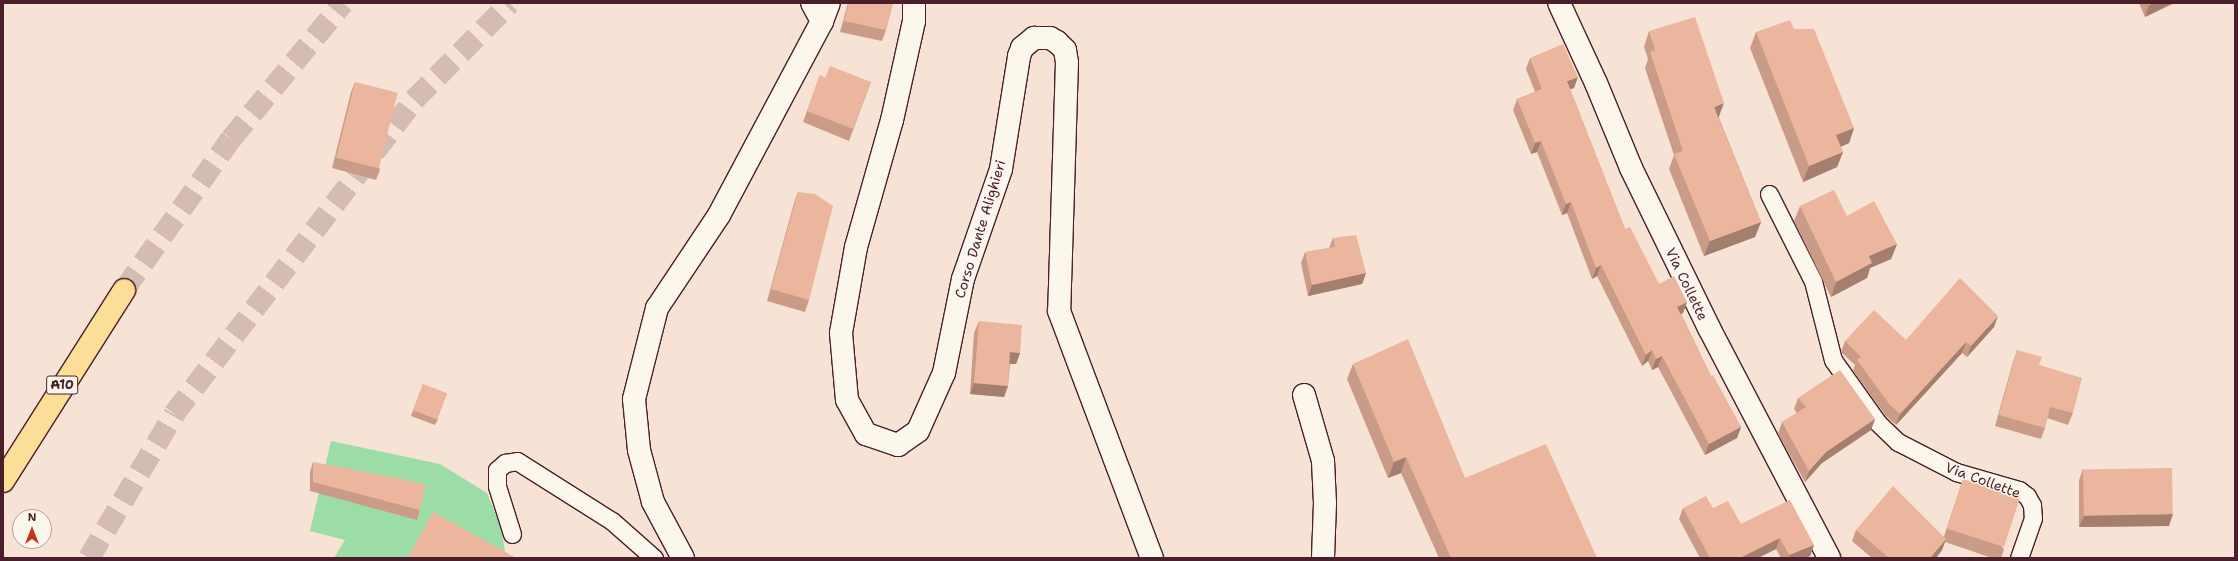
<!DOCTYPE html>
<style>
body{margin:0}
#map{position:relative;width:2238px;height:561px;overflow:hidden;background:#f6e3d5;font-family:"Shantell Sans",sans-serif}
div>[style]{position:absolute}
.green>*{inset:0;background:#9cdca6}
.highway-tunnel>*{height:22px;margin-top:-11px;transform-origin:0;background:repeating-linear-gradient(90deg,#d4bcb3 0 22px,transparent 0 33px)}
.roads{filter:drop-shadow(1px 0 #4a1f2b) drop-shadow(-1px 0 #4a1f2b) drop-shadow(0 1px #4a1f2b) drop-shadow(0 -1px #4a1f2b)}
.lane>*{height:17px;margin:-8.5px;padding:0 8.5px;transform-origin:8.5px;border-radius:8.5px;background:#fbf7ec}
.street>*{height:22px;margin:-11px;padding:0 11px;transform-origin:11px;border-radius:11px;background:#fbf7ec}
.secondary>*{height:22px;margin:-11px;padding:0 11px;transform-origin:11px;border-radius:11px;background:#fbf7ec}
.highway>*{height:22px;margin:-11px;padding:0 11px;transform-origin:11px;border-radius:11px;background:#fcde96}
.wall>*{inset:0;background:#ca9c88}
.shaded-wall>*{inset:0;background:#a47f6f}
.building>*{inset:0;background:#ebb59e;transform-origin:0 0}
span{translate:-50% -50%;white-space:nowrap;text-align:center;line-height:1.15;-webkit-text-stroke:3px #fbf7ec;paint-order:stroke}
.shield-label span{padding:1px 3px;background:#fbf7ec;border:1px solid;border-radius:3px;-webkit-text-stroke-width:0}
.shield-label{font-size:13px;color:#4a1f2b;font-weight:700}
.street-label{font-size:14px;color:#4a1f2b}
.frame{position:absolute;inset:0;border:4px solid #4a1f2b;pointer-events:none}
.north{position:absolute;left:12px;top:509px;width:40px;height:40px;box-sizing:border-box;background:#fbf7ec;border:1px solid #b4a19f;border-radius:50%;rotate:0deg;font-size:11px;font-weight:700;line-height:16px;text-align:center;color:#4a1f2b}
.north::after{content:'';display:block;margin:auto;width:14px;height:18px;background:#c8321e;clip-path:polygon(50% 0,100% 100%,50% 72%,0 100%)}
</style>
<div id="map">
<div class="green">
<div style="clip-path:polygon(331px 441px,440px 464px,487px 493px,501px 527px,506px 558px,334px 558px,345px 540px,310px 531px)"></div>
</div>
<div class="highway-tunnel">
<div style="left:124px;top:290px;width:185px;rotate:-54.7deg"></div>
<div style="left:231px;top:139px;width:176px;rotate:-50.5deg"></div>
<div style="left:89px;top:558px;width:167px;rotate:-59.4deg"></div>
<div style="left:174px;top:414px;width:395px;rotate:-52.6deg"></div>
<div style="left:414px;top:100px;width:136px;rotate:-45.3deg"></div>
</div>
<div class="roads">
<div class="lane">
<div style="left:1769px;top:194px;width:97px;rotate:63.2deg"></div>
<div style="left:1813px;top:281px;width:81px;rotate:75.8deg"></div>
<div style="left:1833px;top:360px;width:77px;rotate:54.5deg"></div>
<div style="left:1878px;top:423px;width:28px;rotate:44deg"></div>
<div style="left:1898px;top:442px;width:65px;rotate:27.3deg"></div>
<div style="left:1956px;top:472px;width:66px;rotate:15.9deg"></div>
<div style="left:2019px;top:490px;width:10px;rotate:37deg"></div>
<div style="left:2027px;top:496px;width:10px;rotate:61deg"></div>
<div style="left:2032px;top:505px;width:13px;rotate:86deg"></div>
<div style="left:2033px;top:518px;width:42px;rotate:109.3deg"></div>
<div style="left:512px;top:534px;width:50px;rotate:-107.4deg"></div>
<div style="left:497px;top:486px;width:16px;rotate:-90deg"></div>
<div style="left:497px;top:470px;width:11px;rotate:-41deg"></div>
<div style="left:505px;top:463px;width:12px;rotate:-9deg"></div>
<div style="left:517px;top:461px;width:112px;rotate:32.3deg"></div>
<div style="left:612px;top:521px;width:56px;rotate:41.4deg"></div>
</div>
<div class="street">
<div style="left:1304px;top:395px;width:69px;rotate:73.9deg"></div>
<div style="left:1323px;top:461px;width:42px;rotate:87.3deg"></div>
<div style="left:1325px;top:503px;width:55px;rotate:92.1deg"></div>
<div style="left:683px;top:558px;width:64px;rotate:-118.2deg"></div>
<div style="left:653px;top:502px;width:54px;rotate:-105.1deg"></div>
<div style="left:639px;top:450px;width:51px;rotate:-95.6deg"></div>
<div style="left:634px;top:399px;width:94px;rotate:-75.8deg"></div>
<div style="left:657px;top:308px;width:112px;rotate:-56.3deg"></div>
<div style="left:719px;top:215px;width:220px;rotate:-62deg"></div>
<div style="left:822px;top:21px;width:19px;rotate:-69deg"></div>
</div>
<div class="secondary">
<div style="left:812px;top:3px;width:21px;rotate:61deg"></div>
<div style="left:914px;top:3px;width:18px;rotate:90deg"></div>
<div style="left:914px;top:21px;width:101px;rotate:102.5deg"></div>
<div style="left:892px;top:120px;width:132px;rotate:105.8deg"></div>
<div style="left:856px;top:247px;width:87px;rotate:99.9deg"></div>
<div style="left:841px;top:333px;width:67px;rotate:84.9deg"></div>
<div style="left:847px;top:400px;width:39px;rotate:61deg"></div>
<div style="left:866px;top:434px;width:34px;rotate:19deg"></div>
<div style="left:898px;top:445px;width:24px;rotate:-35deg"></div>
<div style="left:918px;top:431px;width:64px;rotate:-65.9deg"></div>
<div style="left:944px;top:373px;width:96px;rotate:-78.6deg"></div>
<div style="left:963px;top:279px;width:116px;rotate:-70.9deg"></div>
<div style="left:1001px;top:169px;width:114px;rotate:-80.9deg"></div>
<div style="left:1019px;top:56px;width:9px;rotate:-69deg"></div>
<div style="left:1022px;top:48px;width:16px;rotate:-40deg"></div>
<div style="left:1034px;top:38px;width:16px"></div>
<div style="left:1050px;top:38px;width:8px;rotate:30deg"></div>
<div style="left:1057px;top:42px;width:11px;rotate:45deg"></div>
<div style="left:1065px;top:50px;width:12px;rotate:81deg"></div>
<div style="left:1067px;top:62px;width:249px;rotate:91.8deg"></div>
<div style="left:1059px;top:311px;width:264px;rotate:69.4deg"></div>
<div style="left:1559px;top:3px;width:88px;rotate:65.2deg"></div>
<div style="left:1596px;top:83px;width:92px;rotate:67.6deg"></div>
<div style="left:1631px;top:168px;width:178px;rotate:64deg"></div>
<div style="left:1709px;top:328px;width:259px;rotate:62.4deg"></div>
</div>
<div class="highway">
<div style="left:3px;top:481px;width:226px;rotate:-57.6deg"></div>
</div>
</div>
<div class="wall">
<div style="clip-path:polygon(848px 3px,893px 3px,886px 30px,882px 41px,840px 32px)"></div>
<div style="clip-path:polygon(2139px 3px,2174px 3px,2145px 17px)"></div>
<div style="clip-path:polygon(1794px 29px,1854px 128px,1849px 143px,1841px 147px,1843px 152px,1837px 167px,1803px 182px,1750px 48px,1756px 32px)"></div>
<div style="clip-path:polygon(1649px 31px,1719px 118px,1761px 222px,1755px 237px,1704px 256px,1669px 169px,1674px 155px,1645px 68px,1648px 59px,1644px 47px)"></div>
<div style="clip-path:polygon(1530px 58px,1574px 88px,1570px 89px,1625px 229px,1659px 284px,1687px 302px,1683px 313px,1681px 314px,1711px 376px,1741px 427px,1737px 438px,1705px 455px,1658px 367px,1652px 370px,1648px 361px,1642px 366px,1597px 276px,1592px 279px,1567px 213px,1562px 215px,1537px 152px,1531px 154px,1513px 110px,1517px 99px,1535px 92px,1526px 69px)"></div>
<div style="clip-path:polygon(820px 75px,825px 78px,871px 82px,849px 141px,803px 122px)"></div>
<div style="clip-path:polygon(355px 82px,380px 170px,376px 180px,332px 168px,351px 92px)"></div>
<div style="clip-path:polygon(798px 192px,809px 300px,805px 312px,767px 301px,794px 203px)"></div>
<div style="clip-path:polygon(1800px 206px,1847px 216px,1897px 244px,1891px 259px,1870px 268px,1867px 278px,1831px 297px,1794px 221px)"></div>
<div style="clip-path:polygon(1333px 238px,1366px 273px,1362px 284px,1308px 296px,1301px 263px,1305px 252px,1329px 248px)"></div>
<div style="clip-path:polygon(979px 321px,1020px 353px,1016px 364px,1010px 364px,1008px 386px,1004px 397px,970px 394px,974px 333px)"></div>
<div style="clip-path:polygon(1994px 327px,1967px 357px,1962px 353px,1896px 425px,1886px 416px,1853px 371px,1855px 365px,1841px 352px,1845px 341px,1906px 340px)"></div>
<div style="clip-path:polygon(2017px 350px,2039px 365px,2073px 413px,2068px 425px,2047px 418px,2045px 428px,2041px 439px,1995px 426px,2013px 362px)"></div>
<div style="clip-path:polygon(1353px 364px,1465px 478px,1597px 558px,1439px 558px,1401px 473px,1388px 478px,1347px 379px)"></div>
<div style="clip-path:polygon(423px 384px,438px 419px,435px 425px,411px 416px)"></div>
<div style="clip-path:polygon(1798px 398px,1875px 419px,1871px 430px,1822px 463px,1805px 482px,1778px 434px,1782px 422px,1797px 413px,1794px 409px)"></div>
<div style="clip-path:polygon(313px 462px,420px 510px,417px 520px,310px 491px,310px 472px)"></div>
<div style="clip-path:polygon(2083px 469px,2169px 526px,2079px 527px,2079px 480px)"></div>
<div style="clip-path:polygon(1963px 479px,2004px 550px,2001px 558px,1992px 558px,1945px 542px,1942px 550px,1936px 558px,1872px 558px,1852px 541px,1856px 530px,1944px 536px)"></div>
<div style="clip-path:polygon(1683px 508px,1713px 508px,1741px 524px,1814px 545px,1810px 556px,1804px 558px,1781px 558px,1776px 549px,1758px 558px,1700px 558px,1679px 519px)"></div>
</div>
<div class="shaded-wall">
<div style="clip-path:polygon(2154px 3px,2174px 3px,2145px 17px,2149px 5px)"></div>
<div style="clip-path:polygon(1578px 77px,1574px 88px,1563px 92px,1567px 81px)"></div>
<div style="clip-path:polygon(1724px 103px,1718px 119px,1714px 107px)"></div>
<div style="clip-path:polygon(1854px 128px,1849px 143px,1830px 151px,1836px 135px)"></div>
<div style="clip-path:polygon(1541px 141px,1537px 152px,1531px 154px,1535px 143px)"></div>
<div style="clip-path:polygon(1843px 152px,1837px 167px,1803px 182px,1809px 166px)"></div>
<div style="clip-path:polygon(1571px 202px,1567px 213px,1562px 215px,1566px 204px)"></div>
<div style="clip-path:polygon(1761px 222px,1755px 237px,1704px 256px,1710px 241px)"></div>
<div style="clip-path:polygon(1897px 244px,1891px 259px,1870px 268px,1867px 278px,1831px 297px,1836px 282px,1869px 256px)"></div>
<div style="clip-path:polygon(1601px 265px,1597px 276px,1592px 279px,1596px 268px)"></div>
<div style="clip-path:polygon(1366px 273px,1362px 284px,1308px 296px,1312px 285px)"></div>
<div style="clip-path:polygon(1687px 302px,1683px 313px,1673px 318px,1677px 307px)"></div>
<div style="clip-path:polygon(1998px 316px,1994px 327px,1967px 357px,1971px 346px)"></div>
<div style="clip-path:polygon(1966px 342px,1962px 353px,1896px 425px,1900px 414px)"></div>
<div style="clip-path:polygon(1652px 350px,1648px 361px,1642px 366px,1646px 355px)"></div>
<div style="clip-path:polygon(1010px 352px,1020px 353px,1016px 364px,1006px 364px)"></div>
<div style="clip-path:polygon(1662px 356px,1658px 367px,1652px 370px,1656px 359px)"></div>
<div style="clip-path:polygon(974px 383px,1008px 386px,1004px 397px,970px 394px)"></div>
<div style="clip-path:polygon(1875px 419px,1871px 430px,1822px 463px,1805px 482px,1809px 471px,1826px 452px)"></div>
<div style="clip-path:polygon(1741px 427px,1737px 438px,1705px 455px,1709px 444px)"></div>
<div style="clip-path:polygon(1406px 457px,1401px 473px,1388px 478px,1394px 462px)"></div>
<div style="clip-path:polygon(2173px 514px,2169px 526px,2079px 527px,2084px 516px)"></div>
<div style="clip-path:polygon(1780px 538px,1776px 549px,1758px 558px,1740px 558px)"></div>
<div style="clip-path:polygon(1946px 539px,1942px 550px,1936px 558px,1930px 558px)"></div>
<div style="clip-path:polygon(1814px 545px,1810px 556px,1804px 558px,1788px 558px,1789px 555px)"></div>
</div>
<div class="building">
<div style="clip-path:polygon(849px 3px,893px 3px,886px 30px,844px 21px)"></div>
<div style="clip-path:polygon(2148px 3px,2154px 3px,2149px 5px)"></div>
<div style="clip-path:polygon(1695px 17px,1724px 103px,1714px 107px,1761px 222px,1710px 241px,1674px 154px,1683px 151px,1650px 52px,1655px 50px,1649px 31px)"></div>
<div style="clip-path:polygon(1790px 20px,1794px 29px,1814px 29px,1854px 128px,1836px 135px,1843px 152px,1809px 166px,1756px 32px)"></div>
<div style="clip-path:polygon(1563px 44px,1578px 77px,1567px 81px,1625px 229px,1630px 227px,1659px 284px,1674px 276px,1687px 302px,1677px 307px,1711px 376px,1713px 375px,1741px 427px,1709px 444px,1662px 356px,1656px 359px,1652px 350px,1646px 355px,1601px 265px,1596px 268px,1571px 202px,1566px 204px,1541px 141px,1535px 143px,1517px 99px,1542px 89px,1530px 58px)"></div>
<div style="clip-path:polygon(830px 66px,871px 82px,853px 129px,807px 111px,820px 75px,825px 78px)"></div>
<div style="left:355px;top:82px;width:44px;height:78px;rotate:14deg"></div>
<div style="clip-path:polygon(1834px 190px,1847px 216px,1874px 201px,1897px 244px,1869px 256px,1872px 263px,1836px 282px,1800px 206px)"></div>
<div style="clip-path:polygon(798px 192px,815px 194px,833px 206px,809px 300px,771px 289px)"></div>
<div style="clip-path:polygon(1356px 235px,1366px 273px,1312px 285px,1305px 252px,1335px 247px,1333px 238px)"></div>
<div style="clip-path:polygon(1960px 278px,1998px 316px,1971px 346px,1966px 342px,1900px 414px,1890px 405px,1857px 360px,1861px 357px,1845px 341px,1874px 310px,1906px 340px)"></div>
<div style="clip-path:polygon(979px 321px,1022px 325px,1020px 353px,1010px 352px,1008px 386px,974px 383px)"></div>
<div style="clip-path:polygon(1408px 339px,1465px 478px,1546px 444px,1597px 558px,1451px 558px,1406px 457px,1394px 462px,1353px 364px)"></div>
<div style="clip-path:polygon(2017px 350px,2042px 357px,2039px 365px,2082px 378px,2073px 413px,2050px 407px,2045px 428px,1999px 415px)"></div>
<div style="clip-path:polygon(1840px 370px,1875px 419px,1826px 452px,1809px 471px,1782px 422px,1806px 407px,1798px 398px)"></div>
<div style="left:423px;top:384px;width:26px;height:28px;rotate:21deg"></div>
<div style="clip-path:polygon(313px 462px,402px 479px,426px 485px,420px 510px,313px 482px)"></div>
<div style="left:2172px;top:468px;width:46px;height:89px;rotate:89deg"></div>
<div style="left:1963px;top:479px;width:60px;height:52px;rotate:18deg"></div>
<div style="clip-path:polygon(1893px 486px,1946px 539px,1930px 558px,1889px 558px,1856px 530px)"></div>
<div style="clip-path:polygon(1706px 496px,1713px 508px,1728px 501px,1741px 524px,1790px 500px,1814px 545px,1789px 555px,1780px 538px,1740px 558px,1710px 558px,1683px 508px)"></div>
<div style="clip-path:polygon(433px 512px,516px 558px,410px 558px,408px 557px)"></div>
</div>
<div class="shield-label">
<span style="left:62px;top:385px">A10</span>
</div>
<div class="street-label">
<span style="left:980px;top:229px;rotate:-73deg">Corso Dante Alighieri</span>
<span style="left:1687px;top:284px;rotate:64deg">Via Collette</span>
<span style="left:1983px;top:480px;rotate:20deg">Via Collette</span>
</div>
<div class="frame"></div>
<div class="north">N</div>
</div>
